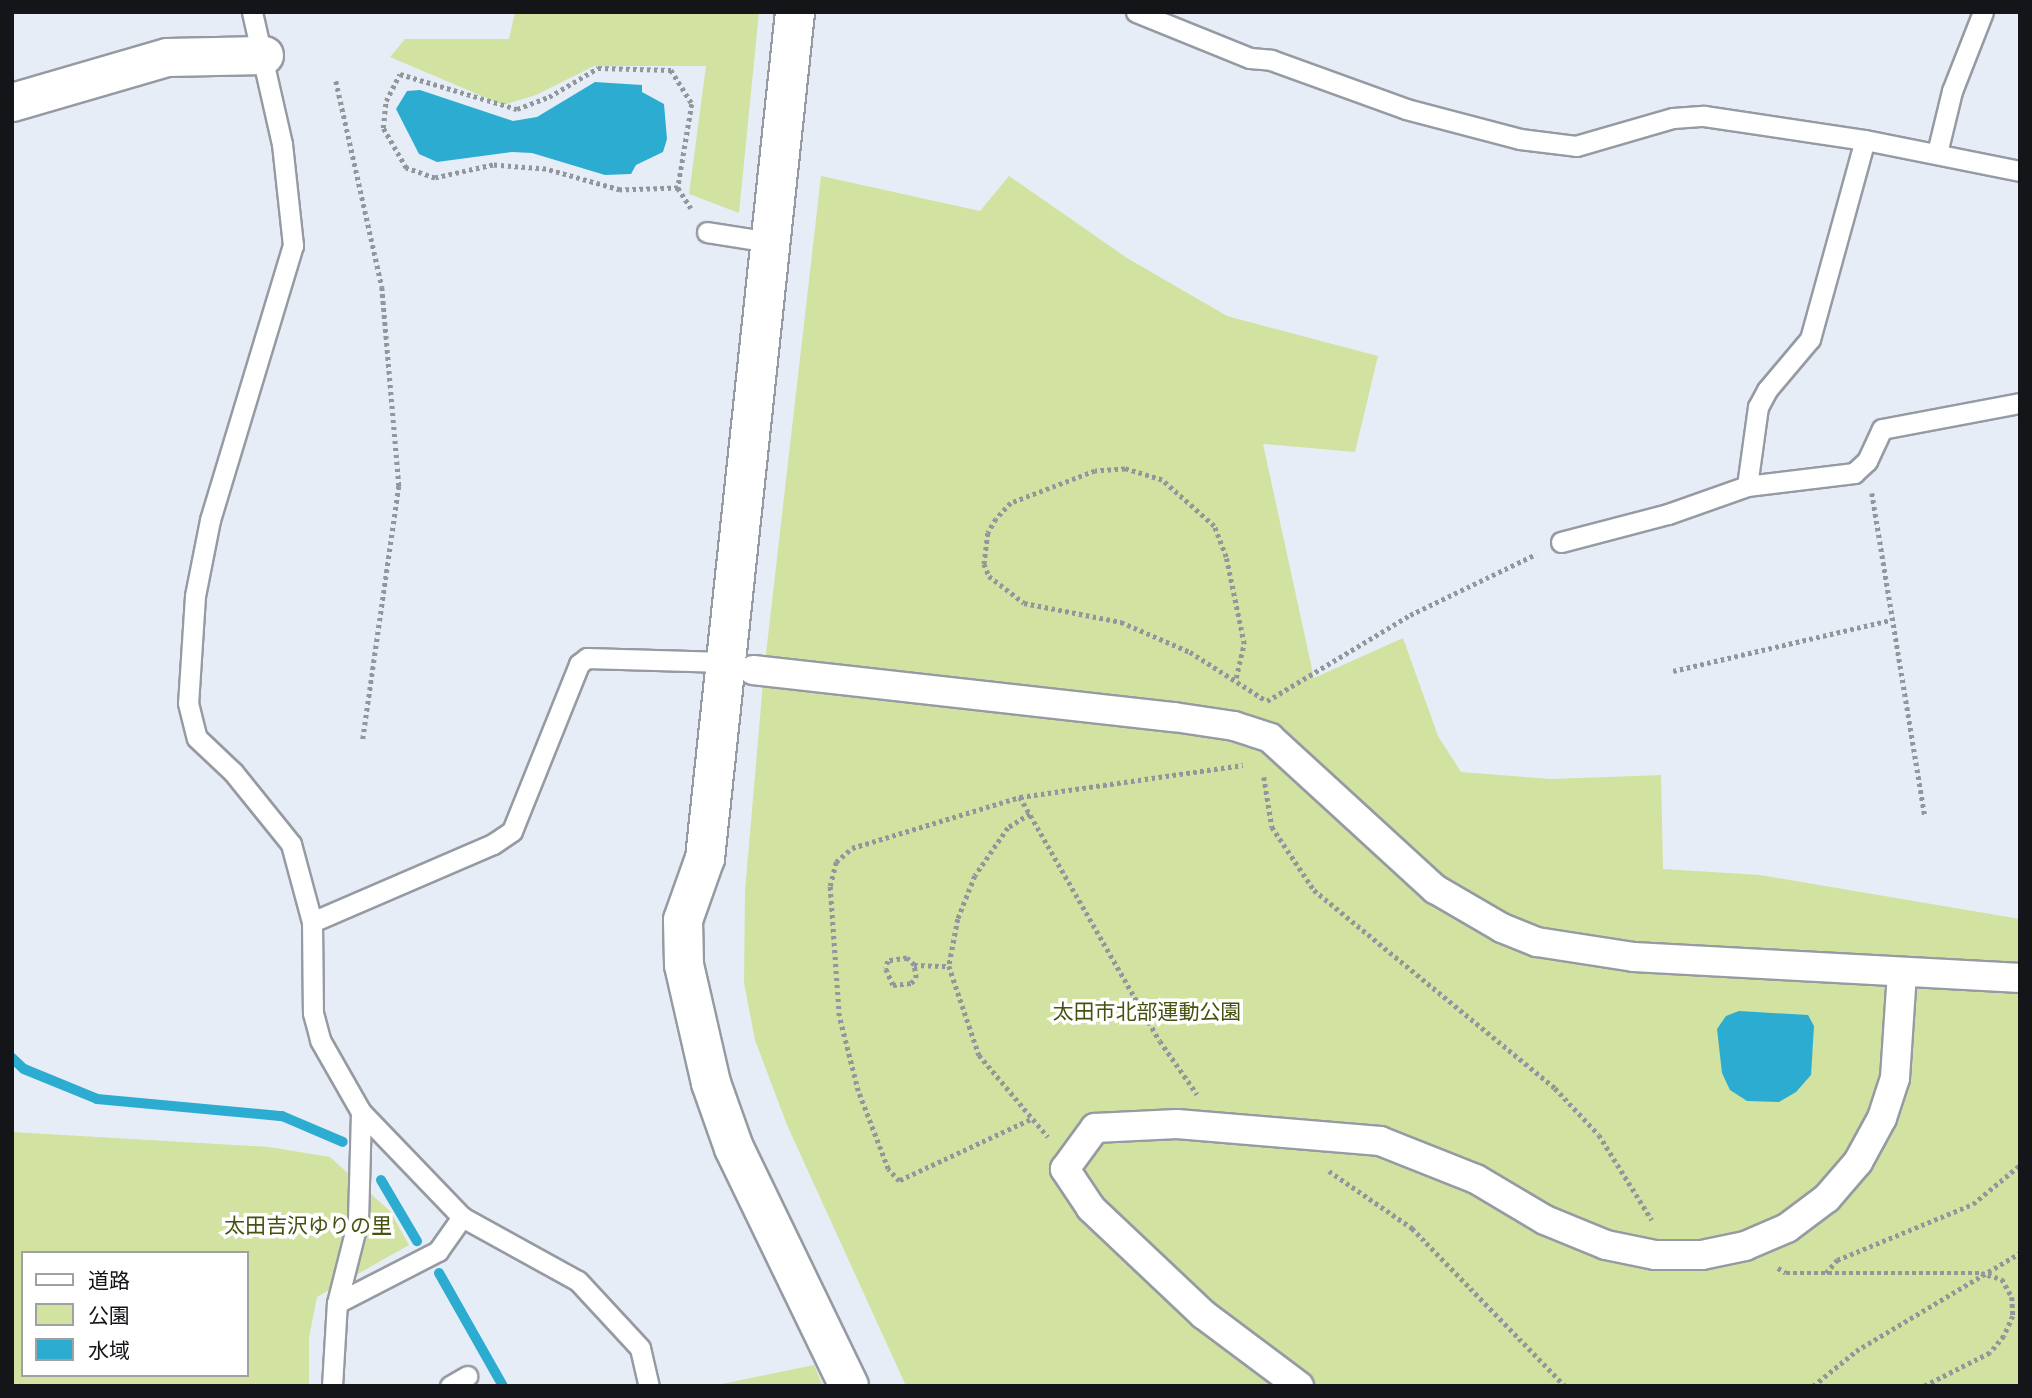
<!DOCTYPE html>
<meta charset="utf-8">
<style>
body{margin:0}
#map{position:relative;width:2032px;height:1398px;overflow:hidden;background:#e7edf6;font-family:"Source Sans 3","Noto Sans JP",sans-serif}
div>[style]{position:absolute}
.green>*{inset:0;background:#d2e2a1}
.water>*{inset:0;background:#2bacd0}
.stream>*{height:10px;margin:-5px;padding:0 5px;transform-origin:5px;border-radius:5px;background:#2bacd0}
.path>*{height:4.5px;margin-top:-2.25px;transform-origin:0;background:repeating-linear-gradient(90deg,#92969d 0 3.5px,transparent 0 7px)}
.roads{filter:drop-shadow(2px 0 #969ba3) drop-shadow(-2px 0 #969ba3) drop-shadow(0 2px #969ba3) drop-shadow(0 -2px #969ba3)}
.service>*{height:19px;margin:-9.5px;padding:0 9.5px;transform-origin:9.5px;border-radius:9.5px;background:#fff}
.pedestrian>*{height:28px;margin:-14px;padding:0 14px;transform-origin:14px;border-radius:14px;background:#fff}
.minor>*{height:37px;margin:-18.5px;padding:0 18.5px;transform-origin:18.5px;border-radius:18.5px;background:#fff}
.tertiary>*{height:38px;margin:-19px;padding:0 19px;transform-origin:19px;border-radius:19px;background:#fff}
span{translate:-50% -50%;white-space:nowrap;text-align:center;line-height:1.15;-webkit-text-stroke:7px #fff;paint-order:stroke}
.park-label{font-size:21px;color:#46520f}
.frame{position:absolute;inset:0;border:14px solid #131518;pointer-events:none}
.legend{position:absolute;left:21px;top:1251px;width:228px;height:126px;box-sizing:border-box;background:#fff;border:2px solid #a1a1a3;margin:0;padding:9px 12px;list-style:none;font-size:21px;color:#131518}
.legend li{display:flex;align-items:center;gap:14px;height:35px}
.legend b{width:35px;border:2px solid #a1a1a3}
</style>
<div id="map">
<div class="green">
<div style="clip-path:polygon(515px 12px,759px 12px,739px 213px,689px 194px,706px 66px,594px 66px,536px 95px,503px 105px,390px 57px,405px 39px,509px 39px)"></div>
<div style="clip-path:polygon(821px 176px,980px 211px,1009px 176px,1127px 258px,1227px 316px,1378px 356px,1355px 452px,1263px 444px,1314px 678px,1403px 638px,1438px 736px,1461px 772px,1551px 779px,1661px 775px,1663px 869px,1760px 875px,2020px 919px,2020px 1386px,906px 1386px,787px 1125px,755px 1040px,744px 983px,745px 891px,764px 671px)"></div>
<div style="clip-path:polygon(evenodd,12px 1132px,269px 1147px,330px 1157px,390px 1211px,409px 1245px,317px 1297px,309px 1338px,309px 1386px,12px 1386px,12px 1132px,23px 1253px,247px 1253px,247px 1375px,23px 1375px,23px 1253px)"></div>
<div style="clip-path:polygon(814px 1365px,823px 1386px,712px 1386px)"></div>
</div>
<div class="water">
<div style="clip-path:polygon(595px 82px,642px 85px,642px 92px,664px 104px,667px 139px,663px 152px,636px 165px,631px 174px,605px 175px,532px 153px,512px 152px,437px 162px,419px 154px,396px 109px,407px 91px,420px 90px,513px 121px,537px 117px)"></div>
<div style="clip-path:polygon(1739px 1011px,1808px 1015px,1814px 1026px,1811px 1075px,1796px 1092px,1779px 1102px,1747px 1101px,1730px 1090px,1722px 1073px,1717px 1029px,1726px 1016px)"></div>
</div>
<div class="stream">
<div style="left:12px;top:1058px;width:16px;rotate:43deg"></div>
<div style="left:24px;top:1069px;width:79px;rotate:22.3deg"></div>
<div style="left:97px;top:1099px;width:186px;rotate:5.3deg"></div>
<div style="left:282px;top:1116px;width:66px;rotate:23.1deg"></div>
<div style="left:381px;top:1180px;width:71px;rotate:59.5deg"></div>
<div style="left:439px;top:1273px;width:130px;rotate:60.5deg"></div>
</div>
<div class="path">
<div style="left:336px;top:81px;width:211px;rotate:77.4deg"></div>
<div style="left:382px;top:287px;width:200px;rotate:85.1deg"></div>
<div style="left:399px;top:486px;width:256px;rotate:98.1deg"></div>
<div style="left:678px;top:188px;width:58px;rotate:178deg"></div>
<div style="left:620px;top:190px;width:77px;rotate:-164.2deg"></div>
<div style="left:546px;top:169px;width:53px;rotate:-175.7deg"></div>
<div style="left:493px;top:165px;width:59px;rotate:167.4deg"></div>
<div style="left:435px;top:178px;width:31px;rotate:-161deg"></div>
<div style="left:406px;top:168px;width:46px;rotate:-119.9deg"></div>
<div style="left:383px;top:128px;width:27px;rotate:-84deg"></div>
<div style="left:386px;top:101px;width:30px;rotate:-63deg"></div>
<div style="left:400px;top:74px;width:122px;rotate:16.7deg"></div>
<div style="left:517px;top:109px;width:34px;rotate:-21deg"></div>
<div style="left:549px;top:97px;width:57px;rotate:-30.6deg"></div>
<div style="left:598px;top:68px;width:73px;rotate:1.6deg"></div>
<div style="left:671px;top:70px;width:40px;rotate:58deg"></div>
<div style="left:692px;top:104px;width:85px;rotate:99.5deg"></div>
<div style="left:678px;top:188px;width:24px;rotate:57deg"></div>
<div style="left:1872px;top:493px;width:328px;rotate:80.7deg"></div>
<div style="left:1673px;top:671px;width:223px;rotate:-13.2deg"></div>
<div style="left:1236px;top:678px;width:35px;rotate:-77deg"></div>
<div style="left:1244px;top:644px;width:89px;rotate:-101.7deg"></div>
<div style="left:1226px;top:557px;width:33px;rotate:-111deg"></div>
<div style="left:1214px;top:526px;width:69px;rotate:-138.5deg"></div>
<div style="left:1162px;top:480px;width:39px;rotate:-163deg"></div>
<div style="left:1125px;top:469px;width:30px;rotate:176deg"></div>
<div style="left:1095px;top:471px;width:90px;rotate:159.1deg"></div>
<div style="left:1011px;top:503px;width:22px;rotate:133deg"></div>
<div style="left:996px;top:519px;width:16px;rotate:120deg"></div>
<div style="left:988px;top:533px;width:31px;rotate:97deg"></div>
<div style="left:984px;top:564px;width:13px;rotate:67deg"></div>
<div style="left:989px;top:576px;width:44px;rotate:37.6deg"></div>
<div style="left:1024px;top:603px;width:99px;rotate:11.1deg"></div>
<div style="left:1121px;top:622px;width:75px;rotate:23.5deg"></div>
<div style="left:1190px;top:652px;width:89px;rotate:32.6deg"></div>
<div style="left:1267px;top:701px;width:167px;rotate:-31deg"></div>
<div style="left:1410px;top:615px;width:140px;rotate:-25.8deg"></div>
<div style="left:1264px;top:777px;width:51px;rotate:80.9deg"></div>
<div style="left:1272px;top:827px;width:76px;rotate:56.3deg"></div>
<div style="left:1314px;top:890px;width:312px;rotate:39.4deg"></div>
<div style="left:1555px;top:1088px;width:64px;rotate:46.9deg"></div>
<div style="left:1599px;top:1135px;width:100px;rotate:58.1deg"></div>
<div style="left:1020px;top:797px;width:281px;rotate:60.2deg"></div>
<div style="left:1160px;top:1041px;width:65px;rotate:55.1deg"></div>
<div style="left:1030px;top:814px;width:26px;rotate:148deg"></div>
<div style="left:1008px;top:828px;width:58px;rotate:124.5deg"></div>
<div style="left:975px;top:876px;width:46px;rotate:111.6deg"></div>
<div style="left:958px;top:919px;width:48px;rotate:100.8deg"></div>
<div style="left:949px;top:966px;width:94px;rotate:71.4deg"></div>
<div style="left:979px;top:1055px;width:107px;rotate:49.9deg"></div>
<div style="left:914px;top:965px;width:10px;rotate:-135deg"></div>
<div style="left:907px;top:958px;width:19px;rotate:171deg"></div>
<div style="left:888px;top:961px;width:8px;rotate:104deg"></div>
<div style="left:886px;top:969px;width:17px;rotate:66deg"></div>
<div style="left:893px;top:985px;width:18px;rotate:-6deg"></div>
<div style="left:911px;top:983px;width:7px;rotate:-45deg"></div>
<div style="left:916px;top:978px;width:13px;rotate:-99deg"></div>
<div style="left:914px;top:965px;width:35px;rotate:2deg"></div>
<div style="left:1030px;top:1120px;width:145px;rotate:155deg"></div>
<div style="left:899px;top:1181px;width:16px;rotate:-133deg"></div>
<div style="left:888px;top:1169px;width:84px;rotate:-111deg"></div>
<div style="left:858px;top:1091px;width:77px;rotate:-104.2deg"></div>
<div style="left:839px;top:1016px;width:130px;rotate:-94deg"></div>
<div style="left:830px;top:886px;width:25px;rotate:-76deg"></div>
<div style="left:836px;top:862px;width:21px;rotate:-41deg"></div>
<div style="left:852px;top:848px;width:176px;rotate:-16.9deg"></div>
<div style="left:1020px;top:797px;width:225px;rotate:-8.2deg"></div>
<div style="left:1329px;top:1171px;width:101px;rotate:34.5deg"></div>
<div style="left:1412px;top:1228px;width:220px;rotate:45.9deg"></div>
<div style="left:1778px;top:1268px;width:9px;rotate:32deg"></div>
<div style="left:1786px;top:1273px;width:195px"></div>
<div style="left:1981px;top:1273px;width:22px;rotate:16deg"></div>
<div style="left:2002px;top:1279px;width:21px;rotate:61deg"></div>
<div style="left:2012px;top:1297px;width:19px;rotate:87deg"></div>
<div style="left:2013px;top:1316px;width:22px;rotate:114deg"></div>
<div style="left:2004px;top:1336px;width:22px;rotate:129deg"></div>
<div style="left:1990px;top:1353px;width:73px;rotate:153.1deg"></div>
<div style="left:1826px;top:1273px;width:17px;rotate:-50deg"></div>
<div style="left:1837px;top:1260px;width:147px;rotate:-22.4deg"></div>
<div style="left:1973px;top:1204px;width:61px;rotate:-39.7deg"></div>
<div style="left:1813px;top:1386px;width:55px;rotate:-39.1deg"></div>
<div style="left:1856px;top:1351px;width:191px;rotate:-30.9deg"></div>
</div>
<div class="roads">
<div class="service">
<div style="left:252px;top:12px;width:135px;rotate:77.2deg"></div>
<div style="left:282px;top:144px;width:102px;rotate:83.8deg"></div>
<div style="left:293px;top:245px;width:287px;rotate:106.8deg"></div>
<div style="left:210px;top:520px;width:77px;rotate:101.2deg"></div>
<div style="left:195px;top:596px;width:107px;rotate:93.7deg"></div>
<div style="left:188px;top:703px;width:36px;rotate:76deg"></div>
<div style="left:197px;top:738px;width:50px;rotate:43.4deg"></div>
<div style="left:233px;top:772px;width:92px;rotate:51.1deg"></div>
<div style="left:291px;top:844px;width:81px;rotate:74.9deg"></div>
<div style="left:312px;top:922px;width:91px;rotate:89.4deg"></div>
<div style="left:313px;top:1013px;width:28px;rotate:75deg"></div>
<div style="left:320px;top:1040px;width:83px;rotate:60.3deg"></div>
<div style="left:361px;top:1112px;width:146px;rotate:46.1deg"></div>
<div style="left:462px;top:1217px;width:132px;rotate:28.9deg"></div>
<div style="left:578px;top:1281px;width:91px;rotate:47.2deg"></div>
<div style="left:640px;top:1348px;width:39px;rotate:77deg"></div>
<div style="left:1136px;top:12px;width:123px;rotate:22deg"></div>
<div style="left:1250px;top:58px;width:21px;rotate:5deg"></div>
<div style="left:1271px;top:60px;width:144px;rotate:19.9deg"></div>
<div style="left:1406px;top:109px;width:118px;rotate:14.7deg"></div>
<div style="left:1520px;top:139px;width:56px;rotate:7.1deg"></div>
<div style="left:1576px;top:146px;width:101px;rotate:-16.1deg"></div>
<div style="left:1673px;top:118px;width:31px;rotate:-4deg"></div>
<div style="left:1704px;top:116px;width:163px;rotate:8.5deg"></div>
<div style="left:1865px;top:140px;width:158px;rotate:11.3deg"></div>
<div style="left:1937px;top:153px;width:64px;rotate:-76.4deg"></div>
<div style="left:1952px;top:91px;width:85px;rotate:-68.6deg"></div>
<div style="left:707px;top:232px;width:64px;rotate:9deg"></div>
<div style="left:1747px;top:486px;width:80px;rotate:-82.1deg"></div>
<div style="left:1758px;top:407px;width:19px;rotate:-62deg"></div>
<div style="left:1767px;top:390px;width:67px;rotate:-49.9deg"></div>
<div style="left:1810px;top:339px;width:206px;rotate:-74.6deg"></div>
<div style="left:1561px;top:542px;width:111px;rotate:-14.7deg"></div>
<div style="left:1668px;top:514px;width:84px;rotate:-19.5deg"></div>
<div style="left:1747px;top:486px;width:108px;rotate:-6.9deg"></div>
<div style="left:1854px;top:473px;width:18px;rotate:-43deg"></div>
<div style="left:1867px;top:461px;width:35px;rotate:-65deg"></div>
<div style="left:1882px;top:429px;width:140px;rotate:-10.7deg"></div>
<div style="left:312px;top:922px;width:197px;rotate:-23.3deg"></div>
<div style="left:493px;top:844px;width:23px;rotate:-34deg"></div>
<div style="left:512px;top:831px;width:180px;rotate:-68.1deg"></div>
<div style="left:579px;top:664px;width:10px;rotate:-37deg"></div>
<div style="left:587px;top:658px;width:137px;rotate:1.7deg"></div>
<div style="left:337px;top:1303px;width:114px;rotate:-27.2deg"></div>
<div style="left:438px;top:1251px;width:42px;rotate:-54.8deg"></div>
<div style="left:332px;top:1386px;width:83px;rotate:-86.6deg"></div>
<div style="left:337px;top:1303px;width:86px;rotate:-75.8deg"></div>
<div style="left:358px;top:1220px;width:108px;rotate:-88.4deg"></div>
<div style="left:450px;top:1386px;width:20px;rotate:-30deg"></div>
</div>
<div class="pedestrian">
<div style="left:753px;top:670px;width:424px;rotate:6.4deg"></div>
<div style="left:1174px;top:717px;width:61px;rotate:8.5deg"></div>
<div style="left:1234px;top:726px;width:38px;rotate:18deg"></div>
<div style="left:1270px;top:738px;width:224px;rotate:42.5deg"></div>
<div style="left:1435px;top:889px;width:78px;rotate:30.2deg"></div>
<div style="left:1502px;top:928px;width:38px;rotate:22deg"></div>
<div style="left:1537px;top:942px;width:98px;rotate:8.8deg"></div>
<div style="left:1634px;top:957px;width:387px;rotate:3.1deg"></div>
<div style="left:1299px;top:1386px;width:119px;rotate:-143.2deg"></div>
<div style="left:1204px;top:1315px;width:156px;rotate:-136.6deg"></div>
<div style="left:1091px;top:1208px;width:47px;rotate:-123.7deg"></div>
<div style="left:1065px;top:1169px;width:51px;rotate:-53.8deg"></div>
<div style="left:1095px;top:1128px;width:82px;rotate:-2.8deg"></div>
<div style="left:1177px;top:1124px;width:204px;rotate:4.8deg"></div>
<div style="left:1380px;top:1141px;width:103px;rotate:21.6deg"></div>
<div style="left:1476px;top:1179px;width:80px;rotate:30.7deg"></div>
<div style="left:1545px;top:1220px;width:66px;rotate:22.3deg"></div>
<div style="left:1606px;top:1245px;width:50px;rotate:11.5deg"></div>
<div style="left:1655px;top:1255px;width:47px"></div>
<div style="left:1702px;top:1255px;width:44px;rotate:-11.8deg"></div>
<div style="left:1745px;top:1246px;width:46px;rotate:-23.2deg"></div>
<div style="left:1787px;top:1228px;width:50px;rotate:-36.9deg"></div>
<div style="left:1827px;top:1198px;width:48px;rotate:-49.3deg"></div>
<div style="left:1858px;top:1162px;width:50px;rotate:-61.4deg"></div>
<div style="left:1882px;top:1118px;width:42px;rotate:-72deg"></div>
<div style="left:1895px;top:1078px;width:106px;rotate:-86.2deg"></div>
</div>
<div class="minor">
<div style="left:12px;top:102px;width:161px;rotate:-16.2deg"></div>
<div style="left:167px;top:57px;width:97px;rotate:-1.2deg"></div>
</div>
<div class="tertiary">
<div style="left:795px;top:12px;width:851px;rotate:96.07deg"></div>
<div style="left:705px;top:858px;width:66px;rotate:109.5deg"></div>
<div style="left:683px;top:920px;width:45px;rotate:88.7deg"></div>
<div style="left:684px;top:965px;width:121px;rotate:77.1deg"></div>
<div style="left:711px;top:1083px;width:69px;rotate:70.5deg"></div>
<div style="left:734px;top:1148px;width:264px;rotate:64.2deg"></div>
</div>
</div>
<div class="park-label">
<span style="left:1147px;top:1012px">太田市北部運動公園</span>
<span style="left:308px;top:1226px">太田吉沢ゆりの里</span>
</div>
<div class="frame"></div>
<ul class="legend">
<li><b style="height:9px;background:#fff"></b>道路</li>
<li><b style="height:19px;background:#d2e2a1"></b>公園</li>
<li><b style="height:19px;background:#2bacd0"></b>水域</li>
</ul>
</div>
